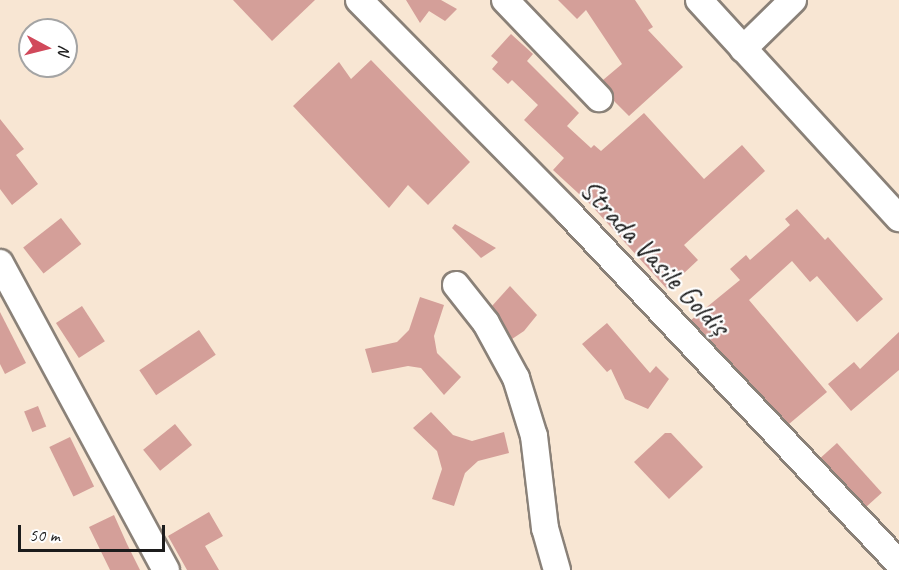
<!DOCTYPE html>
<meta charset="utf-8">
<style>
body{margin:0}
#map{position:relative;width:899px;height:570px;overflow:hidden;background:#f8e6d3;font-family:Caveat,sans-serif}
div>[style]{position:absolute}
.building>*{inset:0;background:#d49f99;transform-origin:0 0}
.roads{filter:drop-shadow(2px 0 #8a8178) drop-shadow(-2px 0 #8a8178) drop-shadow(0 2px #8a8178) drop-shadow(0 -2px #8a8178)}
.minor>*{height:26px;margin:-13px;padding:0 13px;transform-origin:13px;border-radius:13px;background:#fff}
span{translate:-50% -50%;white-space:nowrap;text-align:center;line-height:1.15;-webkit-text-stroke:4.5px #fff;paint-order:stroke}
.street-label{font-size:30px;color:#1c1c1c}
.north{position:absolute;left:18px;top:18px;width:60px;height:60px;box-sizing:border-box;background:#fff;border:2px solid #a4a4a4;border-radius:50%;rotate:97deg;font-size:16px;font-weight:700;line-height:24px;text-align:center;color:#1c1c1c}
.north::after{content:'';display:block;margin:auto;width:21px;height:27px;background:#d1495b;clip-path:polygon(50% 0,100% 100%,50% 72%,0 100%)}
.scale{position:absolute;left:18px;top:525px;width:147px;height:27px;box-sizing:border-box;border:3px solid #1c1c1c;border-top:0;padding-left:8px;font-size:18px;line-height:21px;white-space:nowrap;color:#1c1c1c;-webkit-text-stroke:4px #fff;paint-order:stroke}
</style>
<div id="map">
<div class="building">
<div style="clip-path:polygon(233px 0,315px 0,272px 41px)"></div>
<div style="clip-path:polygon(406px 0,441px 0,457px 9px,445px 21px,429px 11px,420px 23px)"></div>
<div style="clip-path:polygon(558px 0,635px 0,653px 27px,648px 30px,683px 67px,629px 116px,614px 101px,613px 94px,603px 80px,622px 64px,586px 10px,577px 19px)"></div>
<div style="clip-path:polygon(511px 34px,533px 54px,527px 61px,579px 113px,567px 126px,591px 148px,594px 145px,601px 151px,644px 113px,704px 179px,742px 145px,765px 171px,684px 245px,698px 260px,667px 289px,590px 204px,553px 170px,564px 158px,524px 120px,538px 105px,512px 80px,508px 84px,492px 69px,498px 62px,491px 56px)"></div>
<div style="clip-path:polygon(371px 60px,470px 162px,428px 205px,408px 185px,389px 208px,293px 106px,339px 62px,351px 79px)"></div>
<div style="clip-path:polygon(0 119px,24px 149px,16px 155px,38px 184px,12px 205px,0 189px)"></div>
<div style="clip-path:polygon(797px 209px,825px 240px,828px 237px,883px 299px,857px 322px,817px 276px,810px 282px,792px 261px,749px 300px,827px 392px,789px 424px,691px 320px,740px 280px,730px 269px,746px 255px,750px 260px,790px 225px,785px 219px)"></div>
<div style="left:61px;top:218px;width:33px;height:48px;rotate:52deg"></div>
<div style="clip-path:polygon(455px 224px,496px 248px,481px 258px,452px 228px)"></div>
<div style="clip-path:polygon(510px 286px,537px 315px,524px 331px,512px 339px,492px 306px)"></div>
<div style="clip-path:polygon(420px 297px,444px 305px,434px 336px,437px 353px,461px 377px,444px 395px,421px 368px,408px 366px,372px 373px,365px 349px,397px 342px,409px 330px)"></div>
<div style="left:82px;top:306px;width:42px;height:31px;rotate:57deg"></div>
<div style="clip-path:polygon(0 312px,26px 363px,5px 374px,0 364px)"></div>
<div style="clip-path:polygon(607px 323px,650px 373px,656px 366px,669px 379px,648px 409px,625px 399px,611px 369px,607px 372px,582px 344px)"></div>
<div style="left:199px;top:330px;width:30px;height:72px;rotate:56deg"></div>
<div style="clip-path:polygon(899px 332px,899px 370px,851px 411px,828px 384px,854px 362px,860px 369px)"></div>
<div style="left:38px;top:406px;width:22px;height:15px;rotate:68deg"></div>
<div style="clip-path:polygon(431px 412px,453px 435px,472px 441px,504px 432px,509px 453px,478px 461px,465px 473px,454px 506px,432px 499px,442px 469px,437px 451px,413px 428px)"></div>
<div style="left:175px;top:424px;width:27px;height:41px;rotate:51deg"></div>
<div style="clip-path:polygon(665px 433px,671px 433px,703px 467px,669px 499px,634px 462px)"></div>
<div style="left:70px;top:437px;width:55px;height:23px;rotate:64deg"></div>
<div style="left:837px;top:443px;width:67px;height:22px;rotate:48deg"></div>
<div style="clip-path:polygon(209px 512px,223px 536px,205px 546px,219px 570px,187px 570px,168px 536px)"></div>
<div style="clip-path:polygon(114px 515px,127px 544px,140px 570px,110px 570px,89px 527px)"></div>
</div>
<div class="roads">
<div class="minor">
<div style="left:359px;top:0;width:298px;rotate:45.4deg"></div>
<div style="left:568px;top:212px;width:482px;rotate:46.7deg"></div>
<div style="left:505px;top:0;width:136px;rotate:46.2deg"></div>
<div style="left:699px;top:0;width:296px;rotate:47.5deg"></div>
<div style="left:743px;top:49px;width:70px;rotate:-44.4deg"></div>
<div style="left:0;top:263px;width:349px;rotate:61.6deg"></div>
<div style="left:456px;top:285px;width:48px;rotate:51.7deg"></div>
<div style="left:486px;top:323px;width:63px;rotate:61.4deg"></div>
<div style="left:516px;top:378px;width:61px;rotate:72.8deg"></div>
<div style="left:534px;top:436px;width:93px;rotate:83.2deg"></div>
<div style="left:545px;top:528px;width:44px;rotate:74.1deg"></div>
</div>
</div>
<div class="street-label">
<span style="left:655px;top:257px;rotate:47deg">Strada Vasile Goldiș</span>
</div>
<div class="north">N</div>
<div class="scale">50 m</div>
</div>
